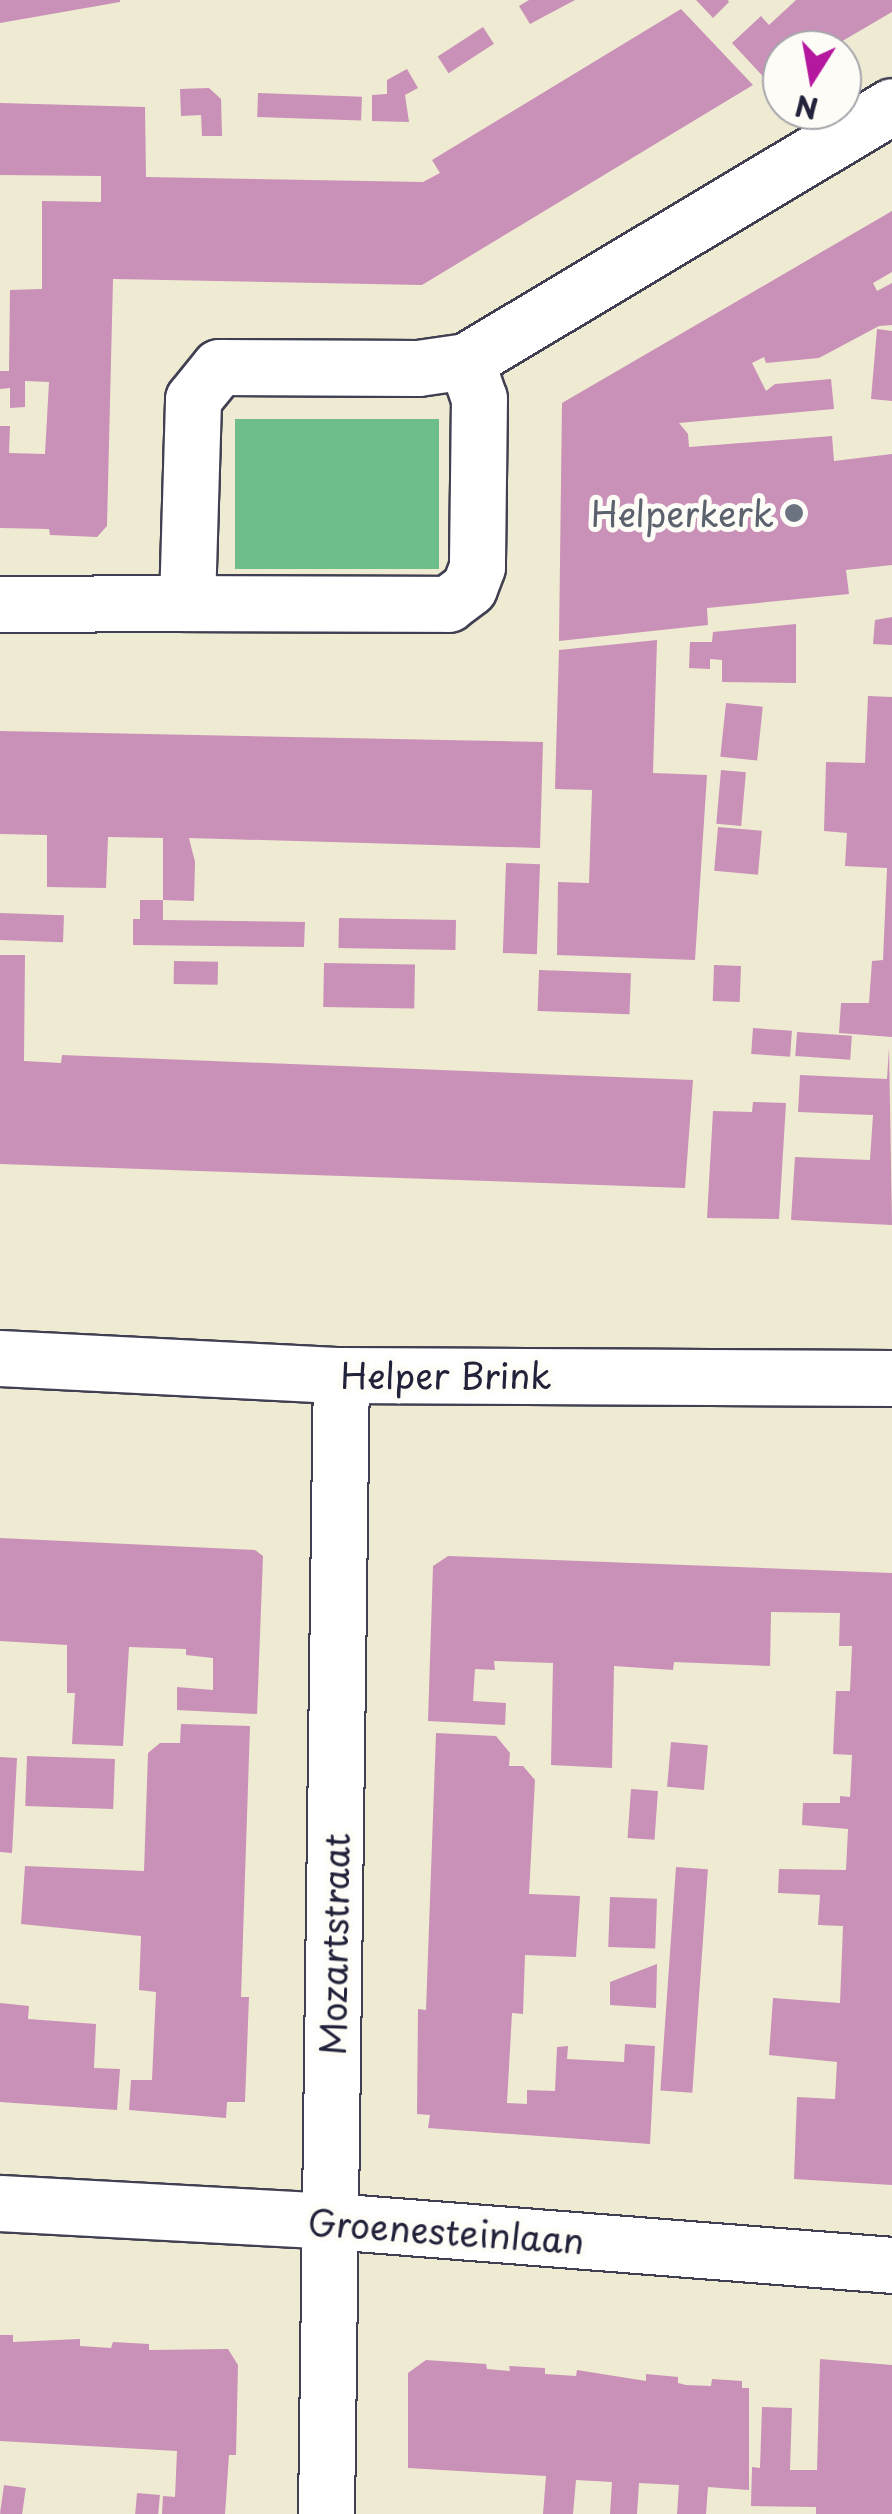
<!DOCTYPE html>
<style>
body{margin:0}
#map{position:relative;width:892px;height:2514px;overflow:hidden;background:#efead2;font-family:"Playpen Sans",sans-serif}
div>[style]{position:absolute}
.forest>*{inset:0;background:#6ebe8a;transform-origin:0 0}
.building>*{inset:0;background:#c991b7;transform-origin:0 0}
.roads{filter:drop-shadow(2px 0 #414052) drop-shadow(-2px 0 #414052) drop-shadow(0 2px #414052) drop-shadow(0 -2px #414052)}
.minor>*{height:55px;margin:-27.5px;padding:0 27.5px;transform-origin:27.5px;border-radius:27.5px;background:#fff}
.dots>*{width:28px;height:28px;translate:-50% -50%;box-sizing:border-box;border:5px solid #fdfcf7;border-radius:50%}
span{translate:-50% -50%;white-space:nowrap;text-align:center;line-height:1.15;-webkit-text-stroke:10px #fdfcf7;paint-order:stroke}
.worship-label{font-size:35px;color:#5b616d}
.right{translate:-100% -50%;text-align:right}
.street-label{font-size:35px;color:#22223b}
.north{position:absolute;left:762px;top:30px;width:100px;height:100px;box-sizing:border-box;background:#fdfcf7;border:2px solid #a5a5ac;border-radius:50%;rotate:191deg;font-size:28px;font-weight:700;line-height:40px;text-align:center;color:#22223b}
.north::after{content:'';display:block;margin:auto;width:35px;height:45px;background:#b5179e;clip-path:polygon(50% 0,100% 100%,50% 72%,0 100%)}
</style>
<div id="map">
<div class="forest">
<div style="left:235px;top:419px;width:204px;height:150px"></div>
</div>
<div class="building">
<div style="clip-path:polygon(0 0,120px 0,120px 2px,0 23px)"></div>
<div style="clip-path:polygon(529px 0,575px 0,530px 24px,519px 6px)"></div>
<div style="clip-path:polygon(696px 0,728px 0,729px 2px,713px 18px)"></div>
<div style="clip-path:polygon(796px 0,892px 0,892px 12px,827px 50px,782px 50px,782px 76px,769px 83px,732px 43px,761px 16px,769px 25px)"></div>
<div style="clip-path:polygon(681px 9px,753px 85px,422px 285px,113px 279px,107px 526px,97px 537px,50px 535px,49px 529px,0 528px,0 426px,10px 426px,9px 453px,45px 454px,49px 382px,25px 381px,25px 407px,10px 408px,10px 388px,0 389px,0 371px,9px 371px,10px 290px,42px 289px,42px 201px,101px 202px,101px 176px,0 175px,0 103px,145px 107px,146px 177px,423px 182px,440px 173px,432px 160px)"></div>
<div style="left:483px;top:27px;width:20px;height:54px;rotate:57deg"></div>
<div style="clip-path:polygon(407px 69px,418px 88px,405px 95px,409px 122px,372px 121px,372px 95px,387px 94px,387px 80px)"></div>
<div style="clip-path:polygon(209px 88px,221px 99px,222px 136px,202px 136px,201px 115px,181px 116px,180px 89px)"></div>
<div style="left:258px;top:93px;width:104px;height:24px;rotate:2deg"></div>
<div style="clip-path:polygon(892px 211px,892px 272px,873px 283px,877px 291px,892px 283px,892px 325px,879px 326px,819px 358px,766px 363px,764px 357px,752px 363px,766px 391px,775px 384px,831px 379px,834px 409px,679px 423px,688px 434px,689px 447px,832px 436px,834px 461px,892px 454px,892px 565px,846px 570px,849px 594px,707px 608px,708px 625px,559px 641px,562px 403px)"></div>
<div style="clip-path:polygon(877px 329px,892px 331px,892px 401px,871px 399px)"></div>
<div style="clip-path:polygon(892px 617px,892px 645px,873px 644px,875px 620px)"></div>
<div style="clip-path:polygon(796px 624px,796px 683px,722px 682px,722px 660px,710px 659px,710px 669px,689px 668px,690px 642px,712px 642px,713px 632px)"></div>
<div style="clip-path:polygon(657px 640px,653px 773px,707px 775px,695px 960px,557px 955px,558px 882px,589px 883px,592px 790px,555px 789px,559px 650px)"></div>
<div style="clip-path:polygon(868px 696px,892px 697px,892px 1037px,839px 1033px,841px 1003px,869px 1003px,872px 961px,883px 960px,887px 868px,845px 866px,847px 833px,824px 831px,826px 762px,865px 763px)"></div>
<div style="left:726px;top:703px;width:37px;height:54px;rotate:6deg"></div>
<div style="clip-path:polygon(0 731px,543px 742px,540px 848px,189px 838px,195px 862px,194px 901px,163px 900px,163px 838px,108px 837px,106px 888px,47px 887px,47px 835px,0 834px)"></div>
<div style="left:721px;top:770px;width:25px;height:54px;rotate:5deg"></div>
<div style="left:718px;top:827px;width:44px;height:44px;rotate:5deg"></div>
<div style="left:506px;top:863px;width:34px;height:90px;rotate:2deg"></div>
<div style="clip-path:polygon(140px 900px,163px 900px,163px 920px,305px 922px,304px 947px,133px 945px,133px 919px,140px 919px)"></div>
<div style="left:0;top:913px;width:64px;height:27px;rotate:2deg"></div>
<div style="left:339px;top:918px;width:117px;height:30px;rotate:1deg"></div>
<div style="clip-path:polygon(0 955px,25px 955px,24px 1061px,61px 1063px,62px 1055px,693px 1080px,685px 1188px,0 1164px)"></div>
<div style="left:174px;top:961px;width:44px;height:23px;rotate:1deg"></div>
<div style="left:324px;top:963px;width:91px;height:44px;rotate:1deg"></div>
<div style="left:714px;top:965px;width:27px;height:36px;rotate:2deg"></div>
<div style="left:539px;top:970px;width:92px;height:41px;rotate:2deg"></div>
<div style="left:753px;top:1028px;width:39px;height:26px;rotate:4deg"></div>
<div style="left:797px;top:1032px;width:55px;height:24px;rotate:4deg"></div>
<div style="clip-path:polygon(889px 1047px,892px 1225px,791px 1220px,795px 1157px,870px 1160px,873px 1115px,798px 1112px,800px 1075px,887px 1079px)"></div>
<div style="clip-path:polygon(753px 1102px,786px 1103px,779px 1219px,707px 1218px,713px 1111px,752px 1112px)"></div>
<div style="clip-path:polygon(0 1538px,255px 1550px,263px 1556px,257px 1714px,177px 1710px,177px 1687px,213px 1690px,213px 1658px,186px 1655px,186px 1649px,129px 1647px,123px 1746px,72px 1744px,75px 1693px,67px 1693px,67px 1645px,0 1641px)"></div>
<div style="clip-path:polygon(448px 1556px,892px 1573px,892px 2185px,794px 2179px,797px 2097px,835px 2099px,837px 2062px,769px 2055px,773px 1998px,840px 2003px,843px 1926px,818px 1925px,820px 1895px,778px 1893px,779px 1869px,846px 1870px,848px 1829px,802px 1825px,803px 1803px,840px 1803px,840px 1796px,850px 1797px,852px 1755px,833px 1754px,836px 1691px,850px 1691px,852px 1646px,839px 1646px,840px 1613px,771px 1612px,770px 1666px,674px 1662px,673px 1670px,614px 1666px,612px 1768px,551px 1765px,553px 1663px,494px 1661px,495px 1670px,475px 1669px,473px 1701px,506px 1703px,505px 1725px,428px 1721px,433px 1566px)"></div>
<div style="clip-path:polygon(181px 1724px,250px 1726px,241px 1997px,249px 1997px,245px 2102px,227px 2102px,226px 2118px,129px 2110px,131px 2080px,152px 2080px,156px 1992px,139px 1990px,141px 1936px,21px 1924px,25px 1866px,144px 1871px,148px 1753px,160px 1743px,180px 1743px)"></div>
<div style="clip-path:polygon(436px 1733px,496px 1736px,510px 1753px,509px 1766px,523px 1766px,535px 1780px,529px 1894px,580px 1896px,576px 1957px,525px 1955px,523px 2014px,512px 2013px,507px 2103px,527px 2104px,527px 2090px,555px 2091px,557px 2047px,568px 2046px,567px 2059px,624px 2062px,625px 2044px,655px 2046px,650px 2144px,428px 2128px,430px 2115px,417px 2114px,418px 2009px,426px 2010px)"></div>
<div style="left:671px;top:1742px;width:37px;height:45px;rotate:5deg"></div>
<div style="left:27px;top:1756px;width:88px;height:50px;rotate:2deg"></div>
<div style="clip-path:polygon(0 1757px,17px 1758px,12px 1853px,0 1852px)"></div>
<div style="left:631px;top:1789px;width:27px;height:49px;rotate:4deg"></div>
<div style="left:676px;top:1867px;width:32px;height:224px;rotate:4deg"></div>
<div style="left:610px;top:1897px;width:47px;height:50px;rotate:2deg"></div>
<div style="clip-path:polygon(657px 1964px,656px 2008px,610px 2005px,610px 1982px)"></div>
<div style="clip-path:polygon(0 2003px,29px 2006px,28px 2019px,96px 2024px,94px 2068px,120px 2069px,117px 2110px,0 2102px)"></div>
<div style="clip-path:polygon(0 2335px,13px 2335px,13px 2342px,80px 2339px,80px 2346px,111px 2348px,113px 2342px,149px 2344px,149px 2350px,228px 2349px,238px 2365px,236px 2455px,229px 2455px,225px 2514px,162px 2514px,163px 2496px,175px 2497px,177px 2451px,0 2441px)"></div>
<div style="clip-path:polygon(820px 2359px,892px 2365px,892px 2514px,816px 2514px,816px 2507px,751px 2506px,752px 2467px,760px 2468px,762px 2407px,792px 2408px,790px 2470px,817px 2470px)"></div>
<div style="clip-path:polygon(426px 2360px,486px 2364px,487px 2369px,510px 2371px,509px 2366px,545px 2368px,545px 2374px,576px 2376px,577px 2370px,646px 2381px,646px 2374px,678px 2377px,678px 2383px,686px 2385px,711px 2386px,712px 2379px,742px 2381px,742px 2388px,749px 2388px,749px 2490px,708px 2487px,706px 2514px,677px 2514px,679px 2485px,639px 2483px,637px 2514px,610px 2514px,612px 2482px,576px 2480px,573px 2514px,543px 2514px,546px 2476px,408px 2468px,408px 2373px)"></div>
<div style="left:4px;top:2485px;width:22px;height:29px;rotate:8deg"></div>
<div style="left:137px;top:2493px;width:23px;height:21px;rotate:5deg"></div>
</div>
<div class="roads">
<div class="minor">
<div style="left:466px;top:361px;width:39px;rotate:71deg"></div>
<div style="left:479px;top:398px;width:169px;rotate:90.7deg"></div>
<div style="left:477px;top:567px;width:22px;rotate:111deg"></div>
<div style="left:469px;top:588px;width:26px;rotate:143deg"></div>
<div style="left:448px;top:604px;width:261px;rotate:-179.8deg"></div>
<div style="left:187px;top:603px;width:204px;rotate:-88.3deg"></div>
<div style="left:193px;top:399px;width:41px;rotate:-50.9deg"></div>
<div style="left:219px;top:367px;width:199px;rotate:0.3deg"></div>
<div style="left:418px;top:368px;width:49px;rotate:-8.3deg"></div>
<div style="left:466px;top:361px;width:496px;rotate:-30.9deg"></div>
<div style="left:0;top:604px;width:187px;rotate:-0.3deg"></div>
<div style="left:0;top:1358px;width:341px;rotate:2.9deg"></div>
<div style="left:341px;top:1375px;width:551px;rotate:0.31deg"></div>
<div style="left:0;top:2203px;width:331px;rotate:3.1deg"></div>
<div style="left:331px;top:2221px;width:563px;rotate:4.48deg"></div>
<div style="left:326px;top:2514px;width:1139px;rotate:-89.25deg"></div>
</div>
</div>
<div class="dots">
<div style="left:794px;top:513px;background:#6b7280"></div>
</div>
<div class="worship-label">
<span class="right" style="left:774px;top:513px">Helperkerk</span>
</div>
<div class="street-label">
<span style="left:446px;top:1375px">Helper Brink</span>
<span style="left:334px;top:1944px;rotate:-89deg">Mozartstraat</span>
<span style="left:446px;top:2231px;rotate:4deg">Groenesteinlaan</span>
</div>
<div class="north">N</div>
</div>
